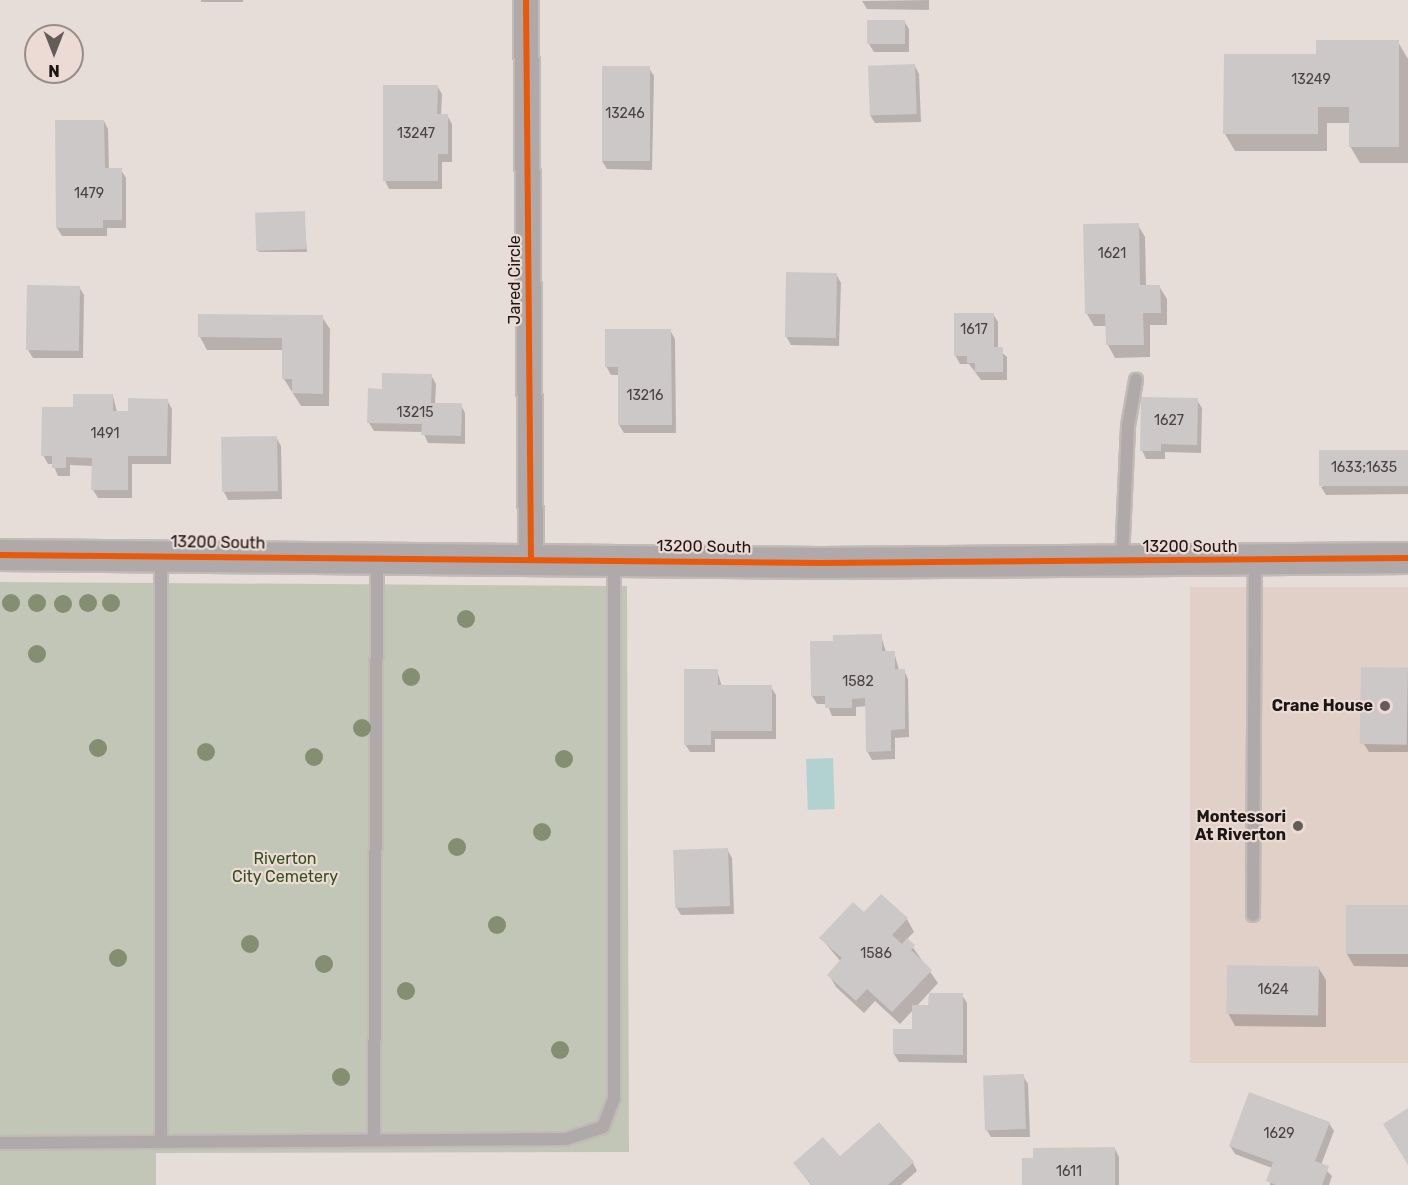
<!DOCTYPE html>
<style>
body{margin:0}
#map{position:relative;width:1408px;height:1185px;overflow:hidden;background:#e6ddd9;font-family:Rubik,sans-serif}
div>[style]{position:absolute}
.built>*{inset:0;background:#e1d0c8;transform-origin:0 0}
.green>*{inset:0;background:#c2c6b7}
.water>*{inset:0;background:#b2d2d1;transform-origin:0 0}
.shadow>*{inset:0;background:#0003;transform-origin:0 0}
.building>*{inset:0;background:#cdc8c8;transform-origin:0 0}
.roads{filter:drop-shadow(2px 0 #c1bab6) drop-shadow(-2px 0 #c1bab6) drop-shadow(0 2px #c1bab6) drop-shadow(0 -2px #c1bab6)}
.service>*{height:12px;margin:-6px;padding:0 6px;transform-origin:6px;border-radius:6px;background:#b0a9aa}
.minor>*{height:24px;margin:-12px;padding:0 12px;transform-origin:12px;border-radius:12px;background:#b0a9aa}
.tertiary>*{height:30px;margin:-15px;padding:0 15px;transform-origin:15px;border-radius:15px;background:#b0a9aa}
.cycleway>*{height:6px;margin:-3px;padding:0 3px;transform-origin:3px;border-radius:3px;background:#e8590c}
.trees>*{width:18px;height:18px;margin:-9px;border-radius:50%;background:#848f72}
.dots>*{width:16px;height:16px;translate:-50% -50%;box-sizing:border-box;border:3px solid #ebdbd4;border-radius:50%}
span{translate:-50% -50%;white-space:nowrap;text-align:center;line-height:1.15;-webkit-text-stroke:4.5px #ebdbd4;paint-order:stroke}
.number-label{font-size:14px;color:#484241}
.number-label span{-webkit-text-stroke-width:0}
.street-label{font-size:16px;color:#1c1614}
.poi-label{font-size:16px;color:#1c1614;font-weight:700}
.right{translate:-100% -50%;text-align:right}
.park-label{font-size:16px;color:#334f1d}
.north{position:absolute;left:24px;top:24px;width:60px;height:60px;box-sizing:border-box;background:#ebdbd4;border:2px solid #988c87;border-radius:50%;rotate:180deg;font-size:16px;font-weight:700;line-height:24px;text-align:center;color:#1c1614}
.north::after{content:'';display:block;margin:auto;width:21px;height:27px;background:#635c59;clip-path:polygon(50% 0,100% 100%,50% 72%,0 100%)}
</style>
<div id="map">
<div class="built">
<div style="left:1408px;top:587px;width:476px;height:218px;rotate:90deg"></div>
</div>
<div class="green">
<div style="clip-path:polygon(0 582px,627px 586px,629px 1152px,156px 1153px,156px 1185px,0 1185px)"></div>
</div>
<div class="water">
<div style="left:833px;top:758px;width:51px;height:27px;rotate:88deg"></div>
</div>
<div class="shadow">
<div style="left:201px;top:0;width:42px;height:2px"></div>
<div style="clip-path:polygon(929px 0,929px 10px,867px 9px,862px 1px)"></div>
<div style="clip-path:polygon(904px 21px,909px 29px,909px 52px,874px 52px,869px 44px)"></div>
<div style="clip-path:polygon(1398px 42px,1408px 59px,1408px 163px,1360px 163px,1350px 146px,1350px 123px,1327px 123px,1327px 151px,1235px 151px,1225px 134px,1317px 55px)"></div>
<div style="clip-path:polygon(915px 66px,919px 74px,921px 122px,875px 123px,870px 115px)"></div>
<div style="clip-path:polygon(649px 68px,654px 76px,652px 170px,607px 169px,602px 161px)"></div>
<div style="clip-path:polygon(437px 86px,442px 94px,441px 115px,447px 115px,452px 124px,452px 162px,442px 162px,442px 189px,389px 189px,385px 181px)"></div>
<div style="clip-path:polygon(104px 121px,108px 129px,109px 170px,121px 170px,126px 178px,126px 228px,107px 228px,107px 236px,62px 236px,57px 228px)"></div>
<div style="clip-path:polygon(304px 213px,307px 252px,259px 252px,256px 249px)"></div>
<div style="clip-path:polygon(1138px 225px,1145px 237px,1146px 286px,1159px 286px,1167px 299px,1167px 325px,1150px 325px,1150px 357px,1115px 358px,1108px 345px,1107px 326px,1094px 326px,1087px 314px)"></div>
<div style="clip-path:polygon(836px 274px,841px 283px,839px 346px,791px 345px,786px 336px)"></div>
<div style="clip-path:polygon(79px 287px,84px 295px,83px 358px,33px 358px,28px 350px)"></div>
<div style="clip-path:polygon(993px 314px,998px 322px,998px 349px,1007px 357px,1007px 380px,981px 380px,969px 364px,960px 364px,955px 355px)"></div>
<div style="clip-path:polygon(322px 317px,330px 329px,329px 406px,301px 406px,284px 379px,284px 350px,207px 350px,200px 337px)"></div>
<div style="clip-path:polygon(670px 330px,675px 339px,676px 433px,624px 433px,619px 425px,619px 375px,611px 375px,606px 366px)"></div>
<div style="clip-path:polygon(431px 375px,436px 384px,435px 404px,461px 405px,465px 413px,465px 444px,428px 443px,423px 432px,374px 431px,369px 423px,383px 391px)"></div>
<div style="clip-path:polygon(113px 396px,117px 412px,129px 413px,167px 400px,172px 409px,171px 464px,132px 464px,132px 498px,98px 498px,93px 490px,93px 466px,70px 465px,70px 476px,58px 476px,53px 464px,48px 464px,43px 455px,74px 409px)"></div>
<div style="clip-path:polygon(1197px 400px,1202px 408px,1201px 453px,1165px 452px,1165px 459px,1146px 459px,1142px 450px)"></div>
<div style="clip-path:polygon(276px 437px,281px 446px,282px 499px,228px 500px,224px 492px)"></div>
<div style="clip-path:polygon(1408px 451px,1408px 494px,1326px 495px,1321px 487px)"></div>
<div style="clip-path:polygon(881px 636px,886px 652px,894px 652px,899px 670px,904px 670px,908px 679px,909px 737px,895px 738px,895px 759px,872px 760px,867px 751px,867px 706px,856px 707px,856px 716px,832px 716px,827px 704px,817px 704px,812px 696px,834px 642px)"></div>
<div style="clip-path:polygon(717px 670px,722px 687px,771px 687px,776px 695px,776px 739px,715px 739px,715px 752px,690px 752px,685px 744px)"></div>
<div style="clip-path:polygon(1408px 670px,1408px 752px,1369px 752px,1364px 744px)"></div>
<div style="clip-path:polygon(727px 849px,732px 858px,734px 914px,681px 915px,676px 907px)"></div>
<div style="clip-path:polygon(1408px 907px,1408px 967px,1354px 966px,1347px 954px)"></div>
<div style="clip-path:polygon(864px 915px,907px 919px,914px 932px,907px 939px,938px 983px,916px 1007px,930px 1007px,962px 995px,967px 1003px,967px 1063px,899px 1062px,894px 1054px,914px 1031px,914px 1009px,900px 1024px,875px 1001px,864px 1013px,836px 987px,829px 975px,841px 962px,821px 938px)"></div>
<div style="clip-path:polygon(1318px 967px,1326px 980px,1326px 1027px,1235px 1026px,1228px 1013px)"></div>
<div style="clip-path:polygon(1023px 1076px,1028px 1084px,1030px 1137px,991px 1137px,986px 1129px)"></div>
<div style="clip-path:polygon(1329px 1123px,1334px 1131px,1321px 1165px,1332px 1176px,1329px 1185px,1270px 1185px,1272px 1168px,1235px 1154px,1230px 1146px)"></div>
<div style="clip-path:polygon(1115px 1149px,1119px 1157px,1119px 1185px,1023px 1185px)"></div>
<div style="clip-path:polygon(840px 1158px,913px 1163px,917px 1171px,901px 1185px,811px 1185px,795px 1164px)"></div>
</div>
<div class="building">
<div style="left:867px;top:20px;width:38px;height:24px"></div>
<div style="clip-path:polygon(1316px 40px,1399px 40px,1399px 147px,1349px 147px,1349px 107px,1318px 107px,1318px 134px,1223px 134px,1224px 54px,1316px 54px)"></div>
<div style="left:915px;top:64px;width:50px;height:47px;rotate:88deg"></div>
<div style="left:602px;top:66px;width:48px;height:95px"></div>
<div style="clip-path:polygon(383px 85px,438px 85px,437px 114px,448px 114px,448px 154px,438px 154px,438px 181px,383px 181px)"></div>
<div style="clip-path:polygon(55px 120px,104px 120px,105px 168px,122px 168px,122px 220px,103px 220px,103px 228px,56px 228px)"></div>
<div style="left:305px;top:211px;width:38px;height:50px;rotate:88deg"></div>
<div style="clip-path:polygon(1139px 223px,1140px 285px,1160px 285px,1161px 313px,1143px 313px,1144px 345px,1106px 345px,1105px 314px,1085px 314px,1083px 224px)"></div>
<div style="left:786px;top:272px;width:51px;height:65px;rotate:1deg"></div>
<div style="left:27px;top:285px;width:53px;height:65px;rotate:1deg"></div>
<div style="clip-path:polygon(954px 313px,994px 313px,994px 347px,1003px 347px,1003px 372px,975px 372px,975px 363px,967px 363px,967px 356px,954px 356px)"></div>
<div style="clip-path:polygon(198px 314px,323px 315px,323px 394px,292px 393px,292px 379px,282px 379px,282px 338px,198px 337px)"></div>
<div style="clip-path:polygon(605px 329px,671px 329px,672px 425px,618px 425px,618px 367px,605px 367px)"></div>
<div style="clip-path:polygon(382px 373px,432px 374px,431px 403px,462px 403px,461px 436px,421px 435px,422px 424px,367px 423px,368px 388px,382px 389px)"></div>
<div style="clip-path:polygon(73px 394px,113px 394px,113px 411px,128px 411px,128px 398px,168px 399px,167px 456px,128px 456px,128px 490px,91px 490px,92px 458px,66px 457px,66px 468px,52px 468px,52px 456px,41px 456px,42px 407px,73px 407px)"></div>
<div style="clip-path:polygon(1141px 397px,1198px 398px,1197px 445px,1161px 444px,1161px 451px,1140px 451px)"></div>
<div style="left:277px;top:436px;width:55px;height:56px;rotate:89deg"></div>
<div style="left:1408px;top:450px;width:36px;height:89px;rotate:90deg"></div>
<div style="clip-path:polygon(882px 634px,882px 651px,895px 651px,895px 669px,905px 669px,905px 729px,891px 730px,891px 751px,866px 752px,865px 698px,852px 699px,852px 708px,825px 708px,825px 696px,811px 696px,810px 641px,833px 641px,833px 635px)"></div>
<div style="left:1361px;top:667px;width:47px;height:77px;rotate:1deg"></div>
<div style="clip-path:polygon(684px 669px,718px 669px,718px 685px,772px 685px,772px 731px,711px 731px,711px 745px,684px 745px)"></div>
<div style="left:728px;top:848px;width:58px;height:55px;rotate:88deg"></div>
<div style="clip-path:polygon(881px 894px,908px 918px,892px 935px,902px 944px,907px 938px,915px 945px,911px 950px,932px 970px,892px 1012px,867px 989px,856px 1001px,827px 975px,842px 958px,819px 938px,853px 902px,864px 912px)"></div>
<div style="left:1346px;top:905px;width:62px;height:49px"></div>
<div style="left:1227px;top:965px;width:92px;height:49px;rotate:1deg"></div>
<div style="clip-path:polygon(929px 993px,963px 993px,963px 1055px,893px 1054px,893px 1029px,912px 1029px,912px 1005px,928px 1005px)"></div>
<div style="left:1024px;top:1074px;width:55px;height:41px;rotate:88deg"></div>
<div style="clip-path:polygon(1249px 1092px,1330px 1122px,1315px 1161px,1329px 1166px,1322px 1185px,1276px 1185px,1266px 1181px,1273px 1162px,1229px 1146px)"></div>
<div style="clip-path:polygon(1408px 1108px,1408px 1165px,1383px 1124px)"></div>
<div style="clip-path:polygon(879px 1122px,914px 1162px,888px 1185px,812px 1185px,793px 1163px,823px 1137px,840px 1156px)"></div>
<div style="clip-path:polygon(1115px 1147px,1115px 1185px,1022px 1185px,1022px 1158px,1033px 1158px,1033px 1148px)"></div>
</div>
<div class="roads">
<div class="service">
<div style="left:161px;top:558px;width:584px;rotate:90deg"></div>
<div style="left:1122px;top:559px;width:133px;rotate:-87.4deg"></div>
<div style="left:1128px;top:426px;width:47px;rotate:-80.1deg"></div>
<div style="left:1253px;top:915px;width:355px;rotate:-89.7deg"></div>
<div style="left:374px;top:1140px;width:581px;rotate:-89.7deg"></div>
<div style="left:0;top:1143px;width:566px;rotate:-0.4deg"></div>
<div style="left:566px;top:1139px;width:39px;rotate:-18deg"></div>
<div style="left:603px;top:1127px;width:31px;rotate:-69deg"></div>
<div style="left:614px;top:1098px;width:537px;rotate:-90deg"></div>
</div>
<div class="minor">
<div style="left:526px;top:0;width:559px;rotate:89.49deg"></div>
</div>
<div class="tertiary">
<div style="left:0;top:555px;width:821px;rotate:0.56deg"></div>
<div style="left:821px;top:563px;width:587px;rotate:-0.49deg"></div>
</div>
</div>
<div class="cycleway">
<div style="left:526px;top:0;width:559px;rotate:89.49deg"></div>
<div style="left:0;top:555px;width:821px;rotate:0.56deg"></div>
<div style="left:821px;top:563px;width:587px;rotate:-0.49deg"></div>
</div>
<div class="trees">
<div style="left:11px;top:603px"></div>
<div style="left:37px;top:603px"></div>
<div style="left:88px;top:603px"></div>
<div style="left:111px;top:603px"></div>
<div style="left:63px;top:604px"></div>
<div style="left:466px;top:619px"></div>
<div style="left:37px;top:654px"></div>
<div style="left:411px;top:677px"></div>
<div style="left:362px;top:728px"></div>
<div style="left:98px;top:748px"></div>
<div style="left:206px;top:752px"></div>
<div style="left:314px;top:757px"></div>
<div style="left:564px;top:759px"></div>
<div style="left:542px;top:832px"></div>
<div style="left:457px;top:847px"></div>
<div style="left:497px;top:925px"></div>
<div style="left:250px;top:944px"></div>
<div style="left:118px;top:958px"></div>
<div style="left:324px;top:964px"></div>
<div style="left:406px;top:991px"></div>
<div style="left:560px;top:1050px"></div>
<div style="left:341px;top:1077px"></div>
</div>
<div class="dots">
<div style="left:1385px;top:706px;background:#635c59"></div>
<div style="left:1298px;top:826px;background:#635c59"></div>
</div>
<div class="number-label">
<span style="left:1311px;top:80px">13249</span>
<span style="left:625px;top:114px">13246</span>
<span style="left:416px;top:134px">13247</span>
<span style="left:89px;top:194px">1479</span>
<span style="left:1112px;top:254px">1621</span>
<span style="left:974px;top:330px">1617</span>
<span style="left:645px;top:396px">13216</span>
<span style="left:415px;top:413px">13215</span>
<span style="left:1169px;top:421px">1627</span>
<span style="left:105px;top:434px">1491</span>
<span style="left:1364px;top:468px">1633;1635</span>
<span style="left:858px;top:682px">1582</span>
<span style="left:876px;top:954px">1586</span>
<span style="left:1273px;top:990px">1624</span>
<span style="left:1279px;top:1134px">1629</span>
<span style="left:1069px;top:1172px">1611</span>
</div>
<div class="street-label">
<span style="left:515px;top:280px;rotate:-90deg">Jared Circle</span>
<span style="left:218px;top:543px;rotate:1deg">13200 South</span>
<span style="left:704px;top:547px;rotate:1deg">13200 South</span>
<span style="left:1190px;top:547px">13200 South</span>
</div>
<div class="poi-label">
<span class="right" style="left:1373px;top:706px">Crane House</span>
<span class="right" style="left:1286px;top:826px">Montessori<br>At Riverton</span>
</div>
<div class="park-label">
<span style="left:285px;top:868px">Riverton<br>City Cemetery</span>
</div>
<div class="north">N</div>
</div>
